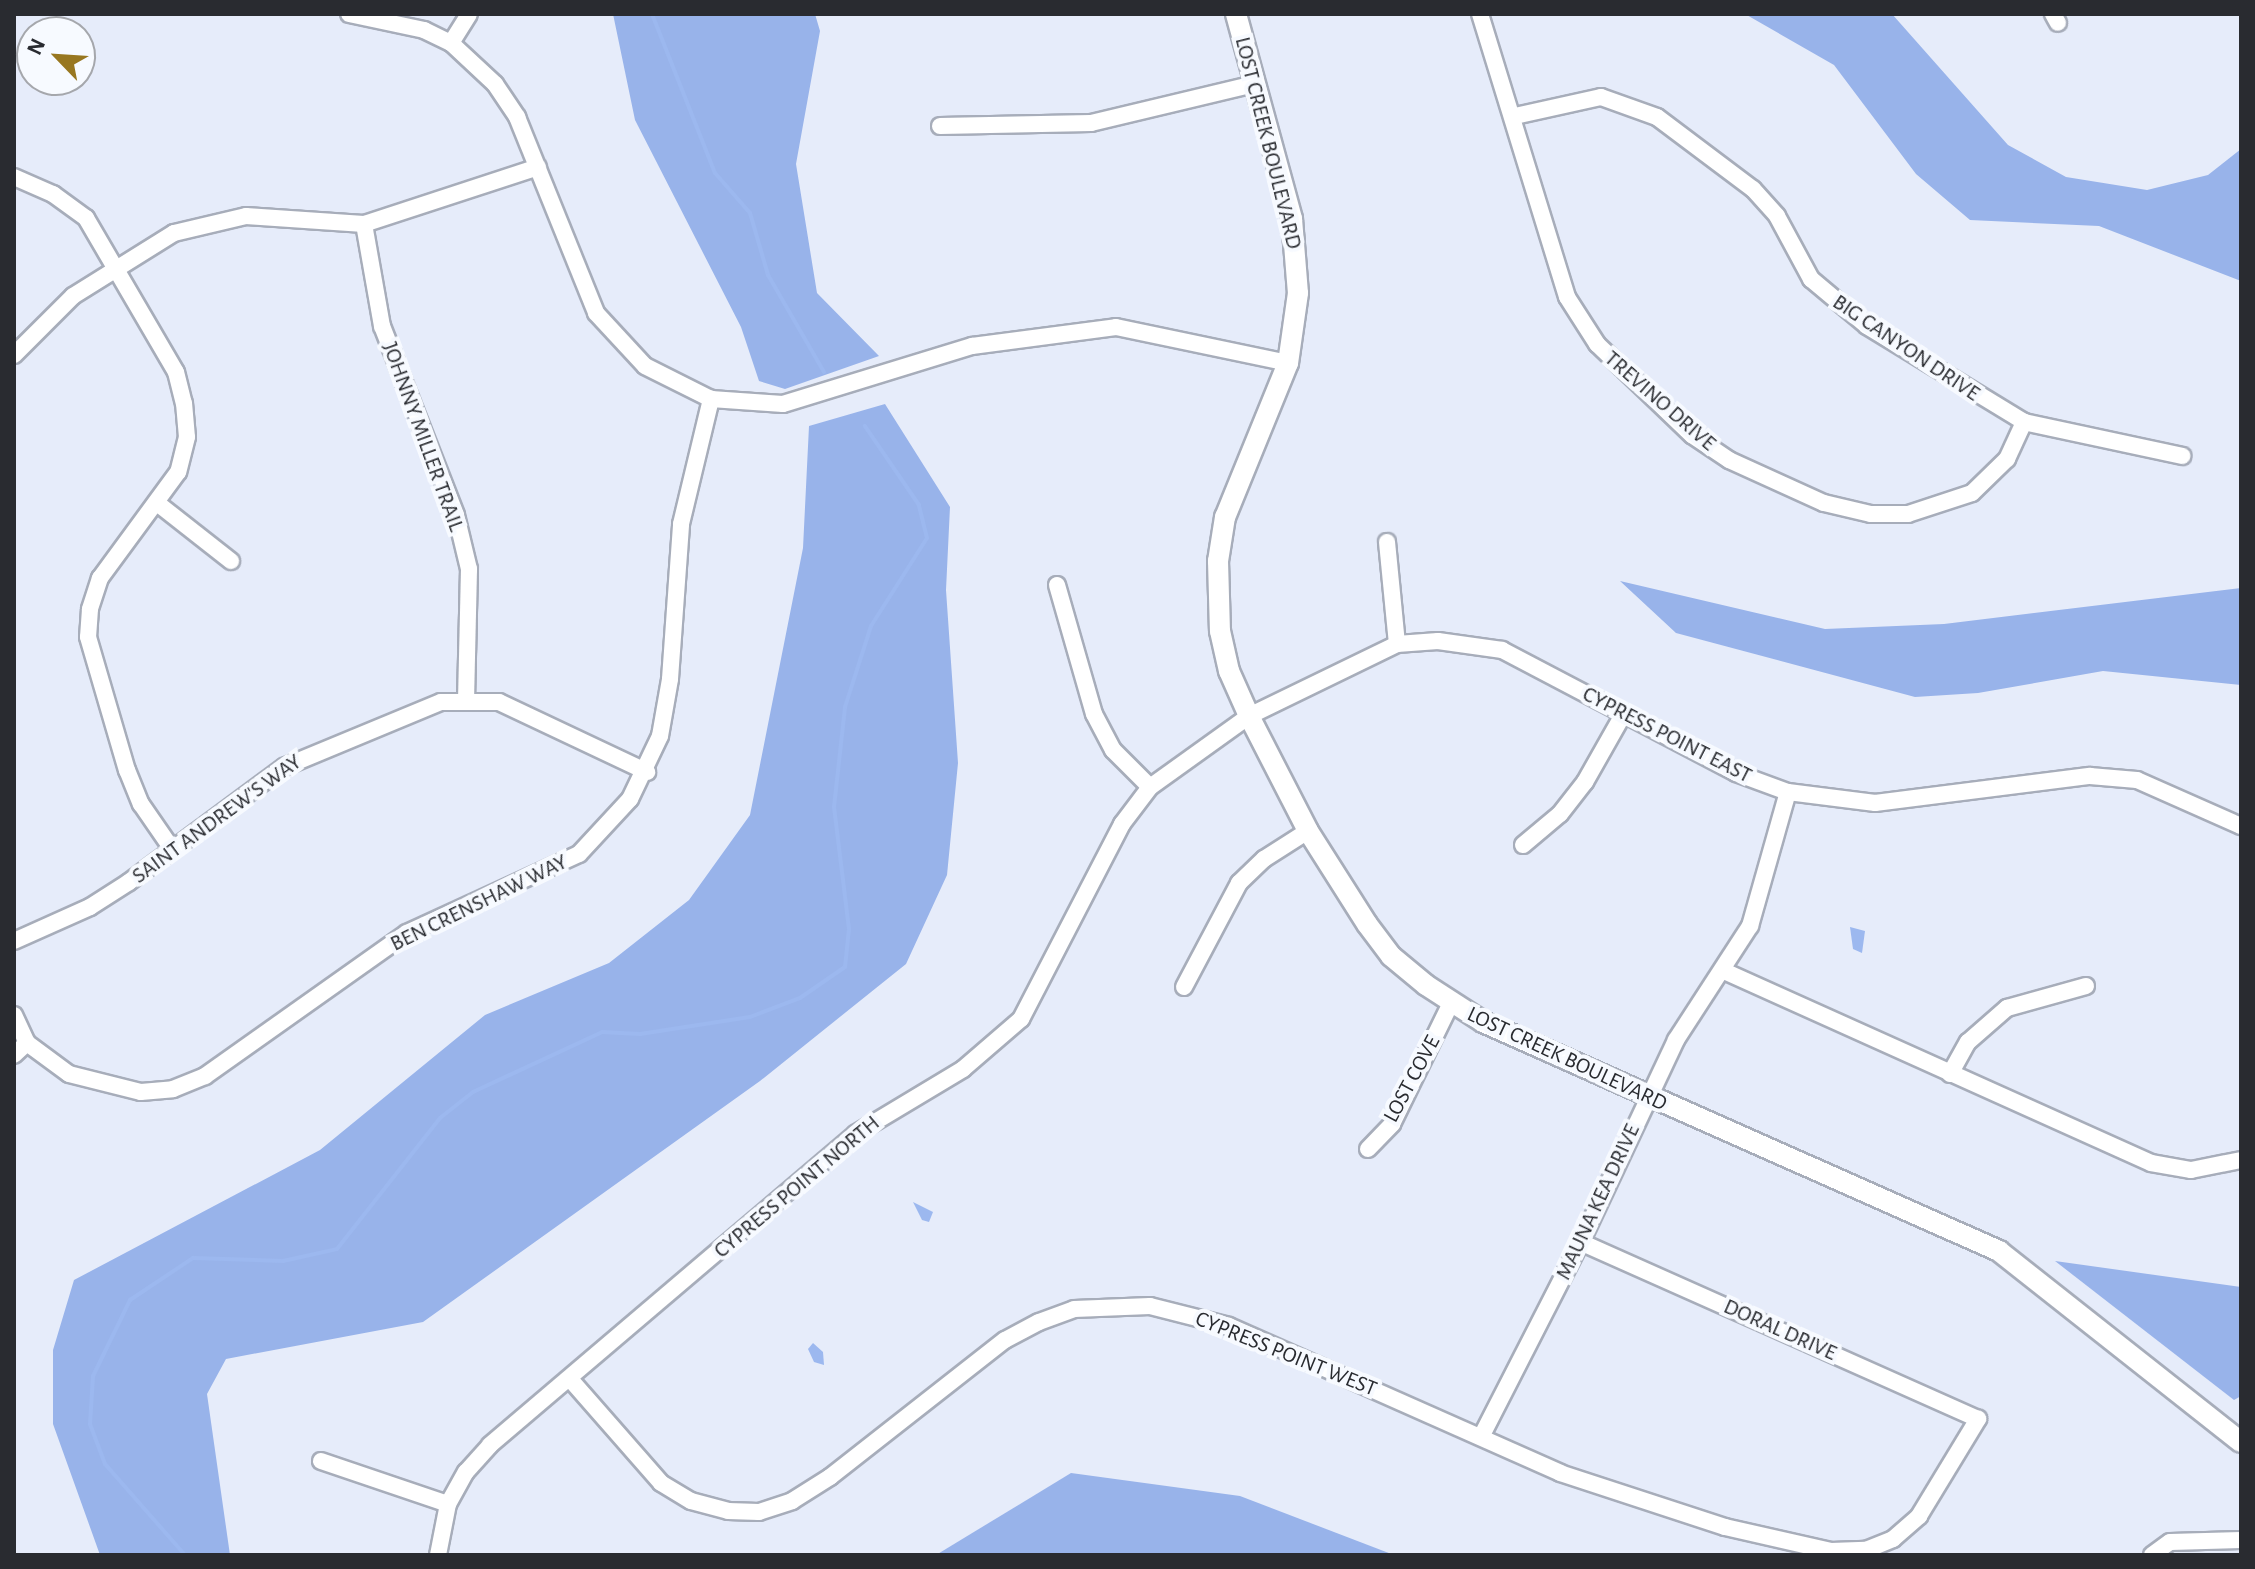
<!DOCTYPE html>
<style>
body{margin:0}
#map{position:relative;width:2255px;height:1569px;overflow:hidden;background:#e6ecfa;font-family:"Alegreya Sans",sans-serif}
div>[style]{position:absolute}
.forest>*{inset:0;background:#98b3ea}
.water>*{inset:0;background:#9cb8ef}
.stream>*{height:4px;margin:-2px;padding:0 2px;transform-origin:2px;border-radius:2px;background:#9cb8ef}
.roads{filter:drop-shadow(2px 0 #a7adba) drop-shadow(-2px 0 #a7adba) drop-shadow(0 2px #a7adba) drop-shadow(0 -2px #a7adba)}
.minor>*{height:16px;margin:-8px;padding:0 8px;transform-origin:8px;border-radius:8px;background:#fff}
.tertiary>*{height:20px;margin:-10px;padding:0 10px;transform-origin:10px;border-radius:10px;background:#fff}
span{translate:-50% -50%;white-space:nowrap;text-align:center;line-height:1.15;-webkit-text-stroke:8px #f7faff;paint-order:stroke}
.street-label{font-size:22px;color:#292b30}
.frame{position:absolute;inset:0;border:16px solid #292b30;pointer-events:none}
.north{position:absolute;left:16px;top:16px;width:80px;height:80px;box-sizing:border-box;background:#f7faff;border:2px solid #a5a7ac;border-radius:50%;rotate:295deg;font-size:22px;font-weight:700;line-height:32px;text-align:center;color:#292b30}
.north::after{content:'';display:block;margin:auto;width:28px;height:36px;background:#987720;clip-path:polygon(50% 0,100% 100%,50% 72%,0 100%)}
</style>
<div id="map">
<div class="forest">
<div style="clip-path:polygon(613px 14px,815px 14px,820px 31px,796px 164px,817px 293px,879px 356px,785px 389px,759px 381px,741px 327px,635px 120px)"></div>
<div style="clip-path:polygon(1745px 14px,1892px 14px,2008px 145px,2066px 177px,2147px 190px,2208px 175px,2241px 149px,2241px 281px,2099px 226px,1970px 220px,1916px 174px,1834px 65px)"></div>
<div style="clip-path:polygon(885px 404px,950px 507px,946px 590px,958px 763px,947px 875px,906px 964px,760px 1081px,423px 1322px,226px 1359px,207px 1394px,230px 1555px,100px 1555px,53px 1424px,53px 1350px,74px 1280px,320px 1150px,485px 1015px,609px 963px,689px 900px,750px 815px,803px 548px,809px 426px)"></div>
<div style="clip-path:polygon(1620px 581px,1825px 629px,1944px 624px,2241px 588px,2241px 685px,2103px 671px,1978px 693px,1915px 697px,1676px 633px)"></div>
<div style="clip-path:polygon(2055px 1261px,2241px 1287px,2241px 1396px,2234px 1400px)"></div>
<div style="clip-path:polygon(1071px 1473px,1240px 1496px,1394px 1555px,936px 1555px)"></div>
</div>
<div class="water">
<div style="clip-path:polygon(1850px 927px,1865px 931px,1862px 953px,1853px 949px)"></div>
<div style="clip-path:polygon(913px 1202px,933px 1212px,929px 1222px,922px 1220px)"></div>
<div style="clip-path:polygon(813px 1343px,823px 1352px,824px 1365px,814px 1362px,808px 1349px)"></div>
</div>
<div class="stream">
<div style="left:652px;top:14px;width:171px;rotate:68.4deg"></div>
<div style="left:715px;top:173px;width:53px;rotate:48.8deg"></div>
<div style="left:750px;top:213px;width:65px;rotate:73.8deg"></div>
<div style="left:768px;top:275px;width:112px;rotate:60deg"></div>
<div style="left:185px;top:1555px;width:121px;rotate:-131.3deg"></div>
<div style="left:105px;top:1464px;width:43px;rotate:-110.6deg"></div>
<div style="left:90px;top:1424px;width:48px;rotate:-86.4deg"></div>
<div style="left:93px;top:1376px;width:85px;rotate:-64deg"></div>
<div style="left:130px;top:1300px;width:76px;rotate:-33.7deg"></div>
<div style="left:193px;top:1258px;width:90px;rotate:1.9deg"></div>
<div style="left:283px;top:1261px;width:55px;rotate:-12.5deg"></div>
<div style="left:337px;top:1249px;width:167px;rotate:-51.8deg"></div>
<div style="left:440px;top:1118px;width:42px;rotate:-38.2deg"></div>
<div style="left:473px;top:1092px;width:142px;rotate:-24.9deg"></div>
<div style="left:602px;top:1032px;width:38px;rotate:3deg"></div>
<div style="left:640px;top:1034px;width:111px;rotate:-8.8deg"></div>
<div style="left:750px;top:1017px;width:53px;rotate:-20.8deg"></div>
<div style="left:800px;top:998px;width:55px;rotate:-34.6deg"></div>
<div style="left:845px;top:967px;width:38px;rotate:-84deg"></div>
<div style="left:849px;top:929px;width:123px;rotate:-97deg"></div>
<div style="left:834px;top:807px;width:101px;rotate:-83.7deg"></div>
<div style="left:845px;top:707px;width:85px;rotate:-72.2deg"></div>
<div style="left:871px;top:626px;width:104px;rotate:-57.5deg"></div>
<div style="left:927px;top:538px;width:34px;rotate:-104deg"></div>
<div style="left:919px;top:505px;width:96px;rotate:-124.4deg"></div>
</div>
<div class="roads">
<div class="minor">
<div style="left:349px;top:14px;width:77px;rotate:12deg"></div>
<div style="left:424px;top:30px;width:30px;rotate:26deg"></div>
<div style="left:451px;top:43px;width:60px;rotate:43deg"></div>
<div style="left:495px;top:84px;width:40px;rotate:56deg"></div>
<div style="left:517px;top:117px;width:211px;rotate:68deg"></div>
<div style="left:596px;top:313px;width:72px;rotate:47.2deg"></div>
<div style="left:645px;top:366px;width:74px;rotate:26.6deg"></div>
<div style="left:711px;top:399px;width:72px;rotate:4deg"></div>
<div style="left:783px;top:404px;width:198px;rotate:-17.1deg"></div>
<div style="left:972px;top:346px;width:145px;rotate:-7.5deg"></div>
<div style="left:1116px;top:327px;width:176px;rotate:11.8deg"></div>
<div style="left:1480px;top:14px;width:296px;rotate:72.9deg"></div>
<div style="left:1567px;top:297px;width:56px;rotate:57.4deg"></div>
<div style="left:1597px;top:344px;width:132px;rotate:43.8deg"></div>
<div style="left:1692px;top:435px;width:45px;rotate:34deg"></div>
<div style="left:1729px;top:460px;width:104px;rotate:24.4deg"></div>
<div style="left:1824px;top:503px;width:48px;rotate:13.2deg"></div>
<div style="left:1871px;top:514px;width:37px"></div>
<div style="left:1908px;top:514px;width:67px;rotate:-18.2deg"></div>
<div style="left:1972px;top:493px;width:49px;rotate:-44.2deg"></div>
<div style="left:2007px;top:459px;width:41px;rotate:-65.3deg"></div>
<div style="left:2053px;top:14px;width:10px;rotate:61deg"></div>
<div style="left:451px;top:43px;width:34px;rotate:-58deg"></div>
<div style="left:1515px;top:116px;width:88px;rotate:-12.5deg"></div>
<div style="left:1601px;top:97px;width:59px;rotate:19.7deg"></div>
<div style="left:1657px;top:117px;width:120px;rotate:36.9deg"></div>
<div style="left:1753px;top:189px;width:36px;rotate:48deg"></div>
<div style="left:1777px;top:216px;width:72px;rotate:61.6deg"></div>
<div style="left:1811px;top:279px;width:73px;rotate:40deg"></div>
<div style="left:1867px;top:326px;width:184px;rotate:31.4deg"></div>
<div style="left:2024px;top:422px;width:162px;rotate:12.1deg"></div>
<div style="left:940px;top:126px;width:151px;rotate:-1.1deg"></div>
<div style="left:1091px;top:123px;width:169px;rotate:-13.4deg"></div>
<div style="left:14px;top:177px;width:43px;rotate:23.6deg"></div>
<div style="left:53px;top:194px;width:41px;rotate:36deg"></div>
<div style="left:86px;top:218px;width:178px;rotate:59.7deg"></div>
<div style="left:176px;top:372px;width:32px;rotate:76deg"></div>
<div style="left:184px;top:403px;width:34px;rotate:85deg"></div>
<div style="left:187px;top:437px;width:36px;rotate:104deg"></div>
<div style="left:178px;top:472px;width:132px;rotate:126.3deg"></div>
<div style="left:100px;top:578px;width:33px;rotate:108deg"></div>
<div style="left:90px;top:609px;width:28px;rotate:94deg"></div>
<div style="left:88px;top:637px;width:139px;rotate:73.7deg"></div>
<div style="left:127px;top:770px;width:37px;rotate:68deg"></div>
<div style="left:141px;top:804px;width:55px;rotate:55.4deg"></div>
<div style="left:364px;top:224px;width:104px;rotate:80deg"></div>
<div style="left:382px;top:326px;width:203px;rotate:68.6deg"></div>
<div style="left:456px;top:515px;width:56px;rotate:76.5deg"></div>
<div style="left:469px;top:569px;width:129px;rotate:91.3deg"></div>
<div style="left:14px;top:355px;width:83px;rotate:-45deg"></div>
<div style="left:73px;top:296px;width:119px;rotate:-32deg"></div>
<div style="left:174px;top:233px;width:74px;rotate:-13.3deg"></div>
<div style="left:246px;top:216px;width:118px;rotate:3.9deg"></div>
<div style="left:364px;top:224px;width:183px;rotate:-18.1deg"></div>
<div style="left:157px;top:503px;width:94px;rotate:38.1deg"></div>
<div style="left:1387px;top:542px;width:102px;rotate:84.4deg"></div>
<div style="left:1057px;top:585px;width:134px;rotate:74deg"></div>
<div style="left:1094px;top:714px;width:41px;rotate:62.2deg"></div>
<div style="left:1113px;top:750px;width:52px;rotate:45deg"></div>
<div style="left:1523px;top:845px;width:48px;rotate:-40deg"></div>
<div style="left:1560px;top:814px;width:41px;rotate:-52deg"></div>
<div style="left:1585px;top:782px;width:79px;rotate:-60.5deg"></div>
<div style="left:14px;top:941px;width:83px;rotate:-24.1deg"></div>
<div style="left:90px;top:907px;width:46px;rotate:-32.7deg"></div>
<div style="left:129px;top:882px;width:193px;rotate:-36.6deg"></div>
<div style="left:284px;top:767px;width:170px;rotate:-22.5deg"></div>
<div style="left:441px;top:702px;width:58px"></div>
<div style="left:499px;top:702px;width:164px;rotate:25.3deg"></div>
<div style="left:1724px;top:971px;width:468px;rotate:24.2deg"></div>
<div style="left:2151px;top:1163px;width:41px;rotate:9.9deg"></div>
<div style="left:2191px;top:1170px;width:51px;rotate:-11.3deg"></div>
<div style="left:1184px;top:987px;width:118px;rotate:-62.1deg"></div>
<div style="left:1239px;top:883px;width:35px;rotate:-44deg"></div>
<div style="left:1264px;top:859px;width:52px;rotate:-32.5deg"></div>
<div style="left:14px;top:1015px;width:31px;rotate:65deg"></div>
<div style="left:27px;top:1043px;width:52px;rotate:36.4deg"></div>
<div style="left:69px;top:1074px;width:74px;rotate:14deg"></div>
<div style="left:141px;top:1092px;width:32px;rotate:-5deg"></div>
<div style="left:173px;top:1089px;width:35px;rotate:-22deg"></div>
<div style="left:205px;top:1076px;width:247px;rotate:-35.3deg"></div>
<div style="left:407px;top:933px;width:189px;rotate:-24.7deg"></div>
<div style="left:579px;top:854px;width:75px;rotate:-47.2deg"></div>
<div style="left:630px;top:799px;width:70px;rotate:-64.5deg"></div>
<div style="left:660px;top:736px;width:58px;rotate:-80deg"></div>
<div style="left:670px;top:679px;width:155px;rotate:-85.9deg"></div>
<div style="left:681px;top:524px;width:129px;rotate:-76.5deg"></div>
<div style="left:14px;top:1055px;width:18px;rotate:-43deg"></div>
<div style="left:1950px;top:1074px;width:37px;rotate:-61deg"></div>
<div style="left:1968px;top:1042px;width:52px;rotate:-41.1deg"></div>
<div style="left:2007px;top:1008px;width:82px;rotate:-15.6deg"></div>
<div style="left:1368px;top:1149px;width:35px;rotate:-46deg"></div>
<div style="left:1392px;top:1124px;width:132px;rotate:-64deg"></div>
<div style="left:570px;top:1379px;width:138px;rotate:48.8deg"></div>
<div style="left:661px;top:1483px;width:35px;rotate:31deg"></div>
<div style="left:691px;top:1501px;width:38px;rotate:15deg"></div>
<div style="left:728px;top:1511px;width:31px;rotate:2deg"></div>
<div style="left:759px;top:1512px;width:35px;rotate:-18deg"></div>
<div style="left:792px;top:1501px;width:45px;rotate:-32.3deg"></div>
<div style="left:830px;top:1477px;width:222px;rotate:-38.1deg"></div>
<div style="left:1005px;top:1340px;width:38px;rotate:-28deg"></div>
<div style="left:1039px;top:1322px;width:37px;rotate:-20deg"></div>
<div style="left:1074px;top:1309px;width:76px;rotate:-2.3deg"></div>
<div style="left:1150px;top:1306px;width:81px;rotate:14.2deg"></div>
<div style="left:1229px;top:1326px;width:362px;rotate:23.9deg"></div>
<div style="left:1560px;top:1473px;width:174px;rotate:18.1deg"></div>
<div style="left:1725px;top:1527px;width:109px;rotate:12.8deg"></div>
<div style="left:1831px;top:1551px;width:35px;rotate:-2deg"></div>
<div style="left:1866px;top:1550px;width:29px;rotate:-22deg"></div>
<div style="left:1893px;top:1539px;width:35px;rotate:-41deg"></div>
<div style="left:1919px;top:1516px;width:114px;rotate:-58.7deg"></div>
<div style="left:1978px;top:1419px;width:435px;rotate:-156deg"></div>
<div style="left:1481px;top:1437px;width:219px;rotate:-62.9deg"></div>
<div style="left:1581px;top:1242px;width:223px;rotate:-64.8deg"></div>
<div style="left:1676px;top:1040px;width:136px;rotate:-57deg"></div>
<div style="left:1750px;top:926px;width:139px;rotate:-74.2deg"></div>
<div style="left:321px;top:1461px;width:134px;rotate:18.7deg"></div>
<div style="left:438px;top:1555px;width:52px;rotate:-78.9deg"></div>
<div style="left:448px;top:1504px;width:37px;rotate:-61deg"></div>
<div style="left:466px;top:1472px;width:36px;rotate:-48deg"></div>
<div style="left:490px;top:1445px;width:480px;rotate:-40.4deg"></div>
<div style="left:855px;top:1134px;width:126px;rotate:-31deg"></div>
<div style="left:963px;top:1069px;width:77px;rotate:-40.8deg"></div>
<div style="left:1021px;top:1019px;width:220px;rotate:-62.6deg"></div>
<div style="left:1122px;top:824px;width:46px;rotate:-52.9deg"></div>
<div style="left:1150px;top:787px;width:122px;rotate:-35.6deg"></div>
<div style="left:1249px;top:716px;width:165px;rotate:-25.9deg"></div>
<div style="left:1397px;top:644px;width:41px;rotate:-4.2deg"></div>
<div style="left:1438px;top:641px;width:65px;rotate:8deg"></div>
<div style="left:1502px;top:650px;width:264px;rotate:27.7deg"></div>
<div style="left:1736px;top:773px;width:55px;rotate:20.1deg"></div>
<div style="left:1788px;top:792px;width:88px;rotate:7.2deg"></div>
<div style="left:1875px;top:803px;width:217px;rotate:-7.2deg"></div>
<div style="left:2090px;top:776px;width:47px;rotate:4.9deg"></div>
<div style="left:2137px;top:780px;width:114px;rotate:23.9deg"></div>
<div style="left:2152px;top:1555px;width:22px;rotate:-36deg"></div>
<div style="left:2170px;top:1542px;width:71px;rotate:-1.6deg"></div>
</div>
<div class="tertiary">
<div style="left:1236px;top:14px;width:213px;rotate:74.7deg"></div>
<div style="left:1292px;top:219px;width:74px;rotate:85.4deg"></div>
<div style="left:1298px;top:293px;width:71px;rotate:98.1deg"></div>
<div style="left:1288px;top:363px;width:166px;rotate:112.2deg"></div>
<div style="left:1225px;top:517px;width:45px;rotate:99deg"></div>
<div style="left:1218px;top:561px;width:70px;rotate:88.4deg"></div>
<div style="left:1220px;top:631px;width:41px;rotate:77.3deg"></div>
<div style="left:1229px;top:671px;width:49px;rotate:66deg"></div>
<div style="left:1249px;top:716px;width:129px;rotate:62.8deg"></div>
<div style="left:1308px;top:831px;width:110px;rotate:57.6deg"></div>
<div style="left:1367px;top:924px;width:40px;rotate:53deg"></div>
<div style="left:1391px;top:956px;width:45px;rotate:39.6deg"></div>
<div style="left:1426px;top:985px;width:68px;rotate:33deg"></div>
<div style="left:1483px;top:1022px;width:565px;rotate:23.93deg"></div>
<div style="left:1999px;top:1251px;width:308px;rotate:38.3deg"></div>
</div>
</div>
<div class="street-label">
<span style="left:1268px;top:143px;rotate:76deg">LOST CREEK BOULEVARD</span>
<span style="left:1906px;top:348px;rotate:34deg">BIG CANYON DRIVE</span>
<span style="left:1660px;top:401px;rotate:41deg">TREVINO DRIVE</span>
<span style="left:423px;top:437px;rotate:70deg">JOHNNY MILLER TRAIL</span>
<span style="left:1667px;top:735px;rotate:27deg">CYPRESS POINT EAST</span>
<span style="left:217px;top:819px;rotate:-36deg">SAINT ANDREW'S WAY</span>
<span style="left:479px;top:903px;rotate:-26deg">BEN CRENSHAW WAY</span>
<span style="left:1567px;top:1059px;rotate:25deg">LOST CREEK BOULEVARD</span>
<span style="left:1412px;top:1079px;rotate:-62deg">LOST COVE</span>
<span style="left:797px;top:1187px;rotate:-40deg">CYPRESS POINT NORTH</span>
<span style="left:1598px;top:1202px;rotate:-65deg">MAUNA KEA DRIVE</span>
<span style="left:1780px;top:1330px;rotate:24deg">DORAL DRIVE</span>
<span style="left:1286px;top:1354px;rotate:22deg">CYPRESS POINT WEST</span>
</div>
<div class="frame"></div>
<div class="north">N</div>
</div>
